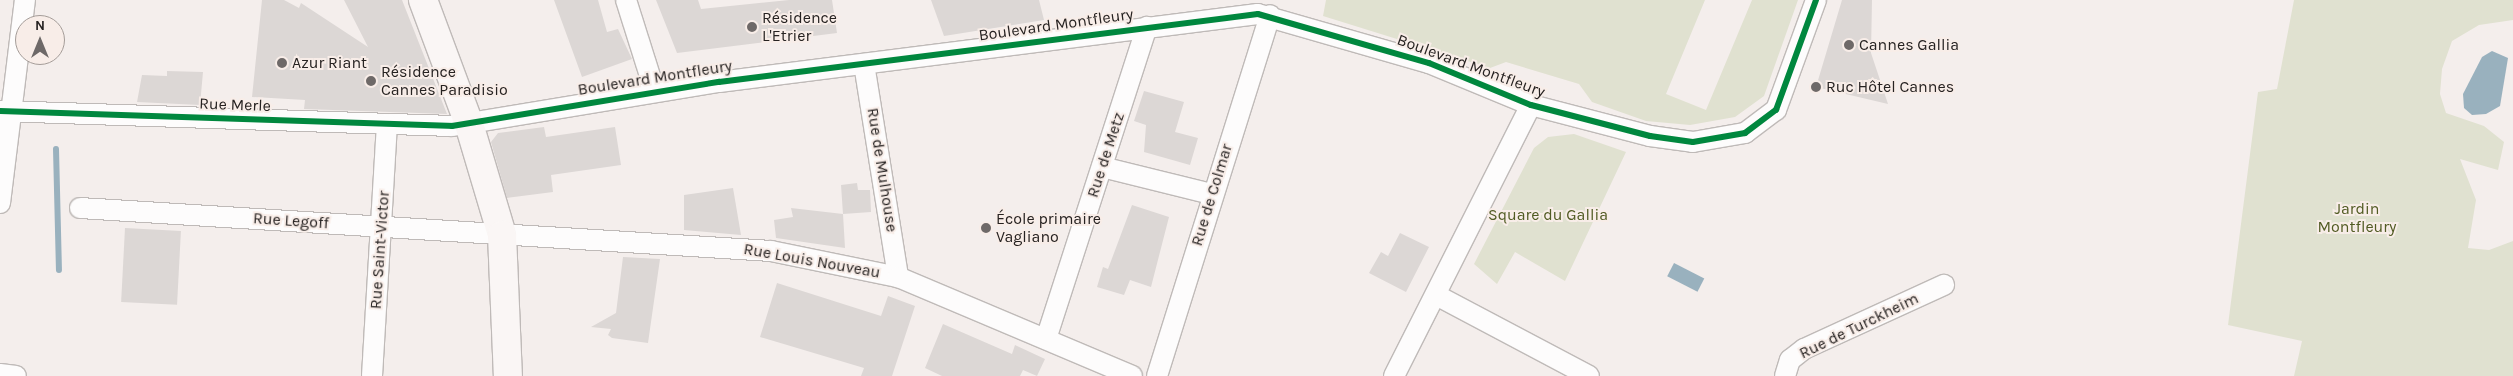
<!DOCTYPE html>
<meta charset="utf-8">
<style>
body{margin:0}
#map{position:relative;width:2513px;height:376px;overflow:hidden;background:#f4eeec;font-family:Karla,sans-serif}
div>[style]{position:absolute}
.green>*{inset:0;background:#e0e1d0}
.water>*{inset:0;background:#99b1be;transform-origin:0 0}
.stream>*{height:6px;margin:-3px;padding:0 3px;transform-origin:3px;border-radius:3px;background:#99b1be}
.building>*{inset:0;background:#dcd7d5;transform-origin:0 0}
.roads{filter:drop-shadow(1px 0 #bfbab8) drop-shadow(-1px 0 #bfbab8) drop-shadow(0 1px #bfbab8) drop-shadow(0 -1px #bfbab8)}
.street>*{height:20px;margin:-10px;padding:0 10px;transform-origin:10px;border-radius:10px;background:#fdfcfc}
.secondary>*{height:28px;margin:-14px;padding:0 14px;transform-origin:14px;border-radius:14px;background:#faf6f5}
.cycleway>*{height:6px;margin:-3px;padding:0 3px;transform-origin:3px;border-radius:3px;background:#00873e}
.dots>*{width:14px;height:14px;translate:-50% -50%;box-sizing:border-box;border:2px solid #f8ede8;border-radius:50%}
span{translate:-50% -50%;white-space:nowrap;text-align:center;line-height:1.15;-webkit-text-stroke:4px #f8ede8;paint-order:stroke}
.poi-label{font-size:16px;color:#262221}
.left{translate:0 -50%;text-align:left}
.street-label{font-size:16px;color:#262221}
.park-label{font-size:16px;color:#515b23}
.north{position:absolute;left:15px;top:15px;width:50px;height:50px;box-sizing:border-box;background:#f8ede8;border:1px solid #a49c98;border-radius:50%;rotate:0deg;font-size:14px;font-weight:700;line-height:20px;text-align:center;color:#262221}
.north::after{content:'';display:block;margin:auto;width:18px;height:22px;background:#6e6968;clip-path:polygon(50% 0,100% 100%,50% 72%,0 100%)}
</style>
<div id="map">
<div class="green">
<div style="clip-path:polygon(1326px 0,1705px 0,1666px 94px,1706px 110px,1752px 0,1798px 0,1764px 96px,1735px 117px,1690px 125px,1646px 121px,1592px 102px,1579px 84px,1506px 62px,1490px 68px,1323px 16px)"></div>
<div style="clip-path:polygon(2294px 0,2513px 0,2513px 20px,2479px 25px,2452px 41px,2442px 69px,2440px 94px,2446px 113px,2484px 126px,2504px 142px,2498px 170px,2460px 159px,2476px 200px,2468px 248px,2489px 250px,2513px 241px,2513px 376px,2294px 376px,2302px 341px,2228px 325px,2258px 92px,2277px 89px)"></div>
<div style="clip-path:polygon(1574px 134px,1626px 152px,1565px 281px,1515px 252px,1497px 284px,1474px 264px,1534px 148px,1548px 137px)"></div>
</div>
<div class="water">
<div style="clip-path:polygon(2492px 51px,2508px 58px,2500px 106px,2486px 114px,2472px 115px,2464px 108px,2463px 94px,2482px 57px)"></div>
<div style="left:1674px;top:263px;width:34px;height:15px;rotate:27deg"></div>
</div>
<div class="stream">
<div style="left:56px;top:149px;width:121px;rotate:88.6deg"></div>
</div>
<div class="building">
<div style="clip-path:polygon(262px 0,284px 0,299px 8px,301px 3px,368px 47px,344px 0,402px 0,447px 114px,304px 109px,305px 100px,252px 97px)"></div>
<div style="clip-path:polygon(554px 0,598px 0,607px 32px,618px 29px,632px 59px,582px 77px)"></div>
<div style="clip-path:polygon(656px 0,698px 0,701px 9px,789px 0,832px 0,837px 33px,677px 53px)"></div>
<div style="clip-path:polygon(931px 0,1039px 0,1044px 20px,944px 36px)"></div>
<div style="clip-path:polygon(1842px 0,1872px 0,1871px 53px,1888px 104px,1816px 87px)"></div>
<div style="clip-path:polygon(167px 71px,203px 72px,200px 105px,137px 102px,142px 75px,167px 76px)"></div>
<div style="clip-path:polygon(1144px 91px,1184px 102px,1175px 132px,1198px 138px,1190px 165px,1144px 152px,1146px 125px,1134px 121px)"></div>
<div style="clip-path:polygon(544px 127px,546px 137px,615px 127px,621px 165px,551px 175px,553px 192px,507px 198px,491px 142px,498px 133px)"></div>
<div style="clip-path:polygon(857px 183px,858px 190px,870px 190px,871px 212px,843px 214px,845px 248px,776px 238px,774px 220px,793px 217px,791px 208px,843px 214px,841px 185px)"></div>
<div style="clip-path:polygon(733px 188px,741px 235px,684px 230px,684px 195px)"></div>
<div style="clip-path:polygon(1132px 205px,1169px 217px,1151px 287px,1130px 280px,1124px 295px,1097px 287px,1103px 267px,1108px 269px)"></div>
<div style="left:125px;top:228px;width:56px;height:74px;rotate:3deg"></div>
<div style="clip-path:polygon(1400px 233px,1429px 247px,1406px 292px,1369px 273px,1381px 252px,1388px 256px)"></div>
<div style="clip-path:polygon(623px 257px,660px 259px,648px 343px,612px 338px,608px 335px,611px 329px,591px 327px,616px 313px)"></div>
<div style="clip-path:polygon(777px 283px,881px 316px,888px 296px,915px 306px,892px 376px,861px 376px,864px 368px,760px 337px)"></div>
<div style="clip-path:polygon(943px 324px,1012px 354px,1015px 345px,1045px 359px,1037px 376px,1023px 370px,1020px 376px,942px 376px,925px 368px)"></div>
</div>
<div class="roads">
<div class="street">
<div style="left:626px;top:0;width:96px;rotate:72.5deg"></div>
<div style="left:864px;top:64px;width:216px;rotate:80.9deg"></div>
<div style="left:0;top:111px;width:452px;rotate:1.9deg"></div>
<div style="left:452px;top:126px;width:271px;rotate:-9.4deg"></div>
<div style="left:719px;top:82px;width:543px;rotate:-7.19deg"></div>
<div style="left:1258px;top:14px;width:178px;rotate:16deg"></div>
<div style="left:1429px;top:63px;width:110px;rotate:22.4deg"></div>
<div style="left:1531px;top:105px;width:123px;rotate:14.6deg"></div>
<div style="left:1650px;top:136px;width:43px;rotate:7.9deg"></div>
<div style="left:1693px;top:142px;width:53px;rotate:-9.8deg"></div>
<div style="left:1745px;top:133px;width:39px;rotate:-37deg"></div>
<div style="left:1776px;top:110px;width:117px;rotate:-70deg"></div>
<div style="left:1102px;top:167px;width:112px;rotate:13.9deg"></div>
<div style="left:0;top:203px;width:205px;rotate:-83deg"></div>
<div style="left:80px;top:208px;width:692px;rotate:3.56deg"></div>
<div style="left:771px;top:251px;width:130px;rotate:11.6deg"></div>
<div style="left:898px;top:277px;width:254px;rotate:22.9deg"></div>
<div style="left:1436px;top:295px;width:173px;rotate:27.9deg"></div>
<div style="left:1046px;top:339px;width:328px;rotate:-72.1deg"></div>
<div style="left:0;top:374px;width:16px;rotate:7deg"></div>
<div style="left:372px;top:376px;width:252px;rotate:-86.6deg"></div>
<div style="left:1157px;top:376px;width:378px;rotate:-72.6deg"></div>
<div style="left:1394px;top:376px;width:304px;rotate:-63.2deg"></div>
<div style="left:1785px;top:376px;width:17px;rotate:-73deg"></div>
<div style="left:1790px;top:360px;width:18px;rotate:-38deg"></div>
<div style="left:1804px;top:349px;width:154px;rotate:-24.6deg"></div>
</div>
<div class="secondary">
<div style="left:423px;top:0;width:132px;rotate:69.6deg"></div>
<div style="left:469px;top:124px;width:116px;rotate:73.4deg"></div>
<div style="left:502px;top:235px;width:141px;rotate:87.6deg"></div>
</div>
</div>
<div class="cycleway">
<div style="left:0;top:111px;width:452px;rotate:1.9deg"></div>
<div style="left:452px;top:126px;width:271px;rotate:-9.4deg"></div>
<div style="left:719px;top:82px;width:543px;rotate:-7.19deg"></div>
<div style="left:1258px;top:14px;width:178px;rotate:16deg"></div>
<div style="left:1429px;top:63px;width:110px;rotate:22.4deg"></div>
<div style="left:1531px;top:105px;width:123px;rotate:14.6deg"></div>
<div style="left:1650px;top:136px;width:43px;rotate:7.9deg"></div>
<div style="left:1693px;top:142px;width:53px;rotate:-9.8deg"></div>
<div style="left:1745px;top:133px;width:39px;rotate:-37deg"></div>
<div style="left:1776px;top:110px;width:117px;rotate:-70deg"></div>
</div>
<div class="dots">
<div style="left:752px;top:27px;background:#6e6968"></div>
<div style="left:1849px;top:45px;background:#6e6968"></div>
<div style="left:282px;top:63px;background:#6e6968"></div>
<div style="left:371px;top:81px;background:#6e6968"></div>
<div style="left:1816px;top:87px;background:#6e6968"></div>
<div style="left:986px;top:228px;background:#6e6968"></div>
</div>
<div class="poi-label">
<span class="left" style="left:762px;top:27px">Résidence<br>L'Etrier</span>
<span class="left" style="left:1859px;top:45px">Cannes Gallia</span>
<span class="left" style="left:292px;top:63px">Azur Riant</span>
<span class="left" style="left:381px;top:81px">Résidence<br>Cannes Paradisio</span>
<span class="left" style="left:1826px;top:87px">Ruc Hôtel Cannes</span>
<span class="left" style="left:996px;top:228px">École primaire<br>Vagliano</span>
</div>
<div class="street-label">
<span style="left:1056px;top:25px;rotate:-8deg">Boulevard Montfleury</span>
<span style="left:1471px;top:66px;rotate:20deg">Boulevard Montfleury</span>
<span style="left:655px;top:78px;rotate:-9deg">Boulevard Montfleury</span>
<span style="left:235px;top:105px;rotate:2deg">Rue Merle</span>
<span style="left:1106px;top:155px;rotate:-72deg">Rue de Metz</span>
<span style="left:882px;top:170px;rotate:81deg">Rue de Mulhouse</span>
<span style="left:1212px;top:195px;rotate:-73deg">Rue de Colmar</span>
<span style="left:291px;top:221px;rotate:4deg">Rue Legoff</span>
<span style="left:380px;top:250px;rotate:-86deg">Rue Saint-Victor</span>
<span style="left:812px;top:261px;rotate:10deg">Rue Louis Nouveau</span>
<span style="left:1859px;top:326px;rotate:-26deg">Rue de Turckheim</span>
</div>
<div class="park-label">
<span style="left:2357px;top:218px">Jardin<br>Montfleury</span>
<span style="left:1548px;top:215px">Square du Gallia</span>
</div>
<div class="north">N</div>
</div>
